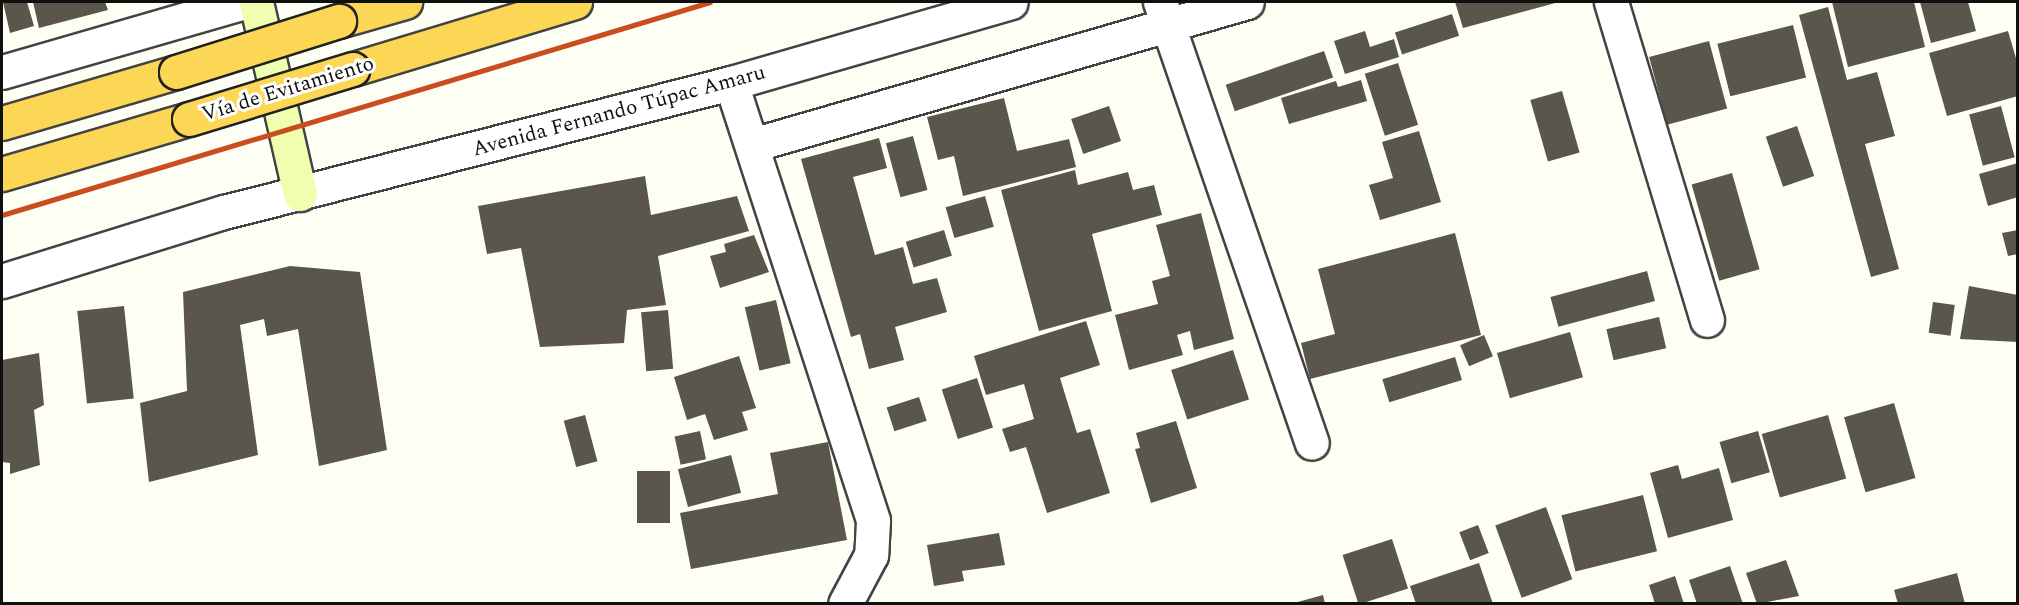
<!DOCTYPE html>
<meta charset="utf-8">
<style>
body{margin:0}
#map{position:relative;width:2019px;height:605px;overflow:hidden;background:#fefff4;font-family:Spectral,serif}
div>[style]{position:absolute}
.building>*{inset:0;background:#5a564c;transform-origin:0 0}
.roads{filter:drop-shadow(2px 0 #434343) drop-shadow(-2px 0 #434343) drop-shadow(0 2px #434343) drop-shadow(0 -2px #434343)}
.street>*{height:33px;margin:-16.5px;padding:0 16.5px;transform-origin:16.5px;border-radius:16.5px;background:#fff}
.secondary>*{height:33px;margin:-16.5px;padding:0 16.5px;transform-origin:16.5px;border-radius:16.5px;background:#efffaf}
.highway>*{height:33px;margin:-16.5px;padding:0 16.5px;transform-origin:16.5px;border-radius:16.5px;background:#fcd655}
.rail>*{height:4.5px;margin:-2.25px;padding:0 2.25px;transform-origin:2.25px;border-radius:2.25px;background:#ca4c1f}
.bridges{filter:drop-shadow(2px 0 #212121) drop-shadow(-2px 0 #212121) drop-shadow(0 2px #212121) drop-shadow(0 -2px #212121)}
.highway-bridge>*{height:33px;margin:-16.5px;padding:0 16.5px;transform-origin:16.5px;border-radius:16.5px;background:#fcd655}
span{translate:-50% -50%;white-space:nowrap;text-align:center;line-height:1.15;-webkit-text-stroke:6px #fff;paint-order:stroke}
.street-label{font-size:21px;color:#101010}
.frame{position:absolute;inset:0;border:3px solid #101010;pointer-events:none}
</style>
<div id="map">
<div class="building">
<div style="clip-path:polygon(3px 2px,27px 2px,34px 26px,10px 33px)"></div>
<div style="clip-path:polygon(33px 2px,105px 2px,108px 10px,39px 28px)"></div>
<div style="clip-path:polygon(1455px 2px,1559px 2px,1463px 28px)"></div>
<div style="clip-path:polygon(1832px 2px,1914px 2px,1925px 47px,1848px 67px)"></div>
<div style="clip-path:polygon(1920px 2px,1968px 2px,1976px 31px,1931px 43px)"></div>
<div style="clip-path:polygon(1828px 7px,1847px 80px,1877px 72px,1895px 136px,1865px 144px,1899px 269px,1871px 277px,1799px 15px)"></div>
<div style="left:1452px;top:14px;width:23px;height:60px;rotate:72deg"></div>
<div style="left:1793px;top:25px;width:54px;height:78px;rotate:76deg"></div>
<div style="clip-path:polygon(1365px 31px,1370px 47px,1394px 39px,1399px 57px,1345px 74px,1334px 41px)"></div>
<div style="clip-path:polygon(2008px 31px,2018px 65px,2018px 96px,1947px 116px,1929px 53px)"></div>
<div style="left:1709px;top:41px;width:70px;height:62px;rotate:75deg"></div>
<div style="left:1324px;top:51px;width:28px;height:104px;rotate:71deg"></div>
<div style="left:1398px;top:63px;width:65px;height:35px;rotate:72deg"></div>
<div style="clip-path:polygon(1361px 80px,1367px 101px,1289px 124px,1281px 98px,1336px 81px,1338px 87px)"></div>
<div style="left:1562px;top:91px;width:64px;height:33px;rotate:74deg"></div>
<div style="clip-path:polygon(1004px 98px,1017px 151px,1069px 139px,1076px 167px,963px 196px,954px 156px,938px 160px,927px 117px)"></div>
<div style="left:1109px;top:106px;width:37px;height:40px;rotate:71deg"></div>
<div style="left:2001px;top:106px;width:53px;height:33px;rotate:75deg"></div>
<div style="left:1797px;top:126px;width:53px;height:33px;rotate:71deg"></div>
<div style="clip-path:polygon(1419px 131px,1441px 202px,1380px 220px,1369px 185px,1393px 178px,1382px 142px)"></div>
<div style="left:913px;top:136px;width:56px;height:28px;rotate:75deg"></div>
<div style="clip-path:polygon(879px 138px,887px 168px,853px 177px,875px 255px,903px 247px,913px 284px,937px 278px,947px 312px,895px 327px,904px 360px,869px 369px,860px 334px,851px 337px,801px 159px)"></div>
<div style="clip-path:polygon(2018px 163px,2018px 197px,1988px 206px,1979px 174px)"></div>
<div style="clip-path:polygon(1075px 170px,1078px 185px,1128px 172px,1133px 190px,1154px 185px,1162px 215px,1092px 234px,1112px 311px,1039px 331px,1001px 190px)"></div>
<div style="left:1732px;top:173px;width:100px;height:42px;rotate:74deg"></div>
<div style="clip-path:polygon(645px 176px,651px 215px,737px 196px,749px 231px,658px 256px,666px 305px,627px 310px,624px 343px,540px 347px,521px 248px,487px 254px,478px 206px)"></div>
<div style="left:985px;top:196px;width:32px;height:41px;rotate:74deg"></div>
<div style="clip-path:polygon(1201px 213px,1234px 339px,1194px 350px,1190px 331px,1177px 335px,1183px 355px,1129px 370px,1115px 315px,1158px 304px,1152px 281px,1170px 276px,1156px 225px)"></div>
<div style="left:944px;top:230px;width:27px;height:40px;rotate:73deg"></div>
<div style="clip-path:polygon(2018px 230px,2018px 254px,2008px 256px,2002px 233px)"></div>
<div style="clip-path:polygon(1455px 233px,1481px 335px,1310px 379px,1301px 343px,1335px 334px,1318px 269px)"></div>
<div style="clip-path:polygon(754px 235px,769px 272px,720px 288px,710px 256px,726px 252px,724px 244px)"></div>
<div style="clip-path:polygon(290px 266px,360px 272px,387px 450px,319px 466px,298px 329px,267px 336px,264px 319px,240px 325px,258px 455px,149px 482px,140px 403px,187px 391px,183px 292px)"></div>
<div style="left:1647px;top:271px;width:31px;height:100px;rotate:75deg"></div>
<div style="clip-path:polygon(1969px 286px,2018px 295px,2018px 342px,1960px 339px)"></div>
<div style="left:776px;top:300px;width:65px;height:32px;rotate:77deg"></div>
<div style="left:1933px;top:302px;width:22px;height:31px;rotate:8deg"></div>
<div style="left:124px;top:306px;width:93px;height:47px;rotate:84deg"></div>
<div style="left:668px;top:310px;width:59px;height:27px;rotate:85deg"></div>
<div style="left:1659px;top:317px;width:32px;height:54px;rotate:77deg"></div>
<div style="clip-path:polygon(1086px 321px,1100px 365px,1060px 378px,1077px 433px,1090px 429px,1110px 493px,1047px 513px,1026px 447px,1010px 452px,1002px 429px,1034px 419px,1024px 384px,986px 395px,974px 356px)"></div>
<div style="left:1570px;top:332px;width:47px;height:76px;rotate:74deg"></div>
<div style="left:1484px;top:335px;width:23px;height:26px;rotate:67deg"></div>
<div style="left:1233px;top:350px;width:52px;height:65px;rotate:72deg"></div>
<div style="clip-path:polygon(39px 353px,44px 405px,34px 410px,40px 465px,10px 474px,10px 463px,2px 462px,2px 360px)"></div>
<div style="clip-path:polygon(739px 356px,756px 408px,742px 412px,748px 430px,714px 440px,705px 414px,687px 420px,674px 377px)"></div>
<div style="left:1455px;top:357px;width:24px;height:76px;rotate:73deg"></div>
<div style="left:977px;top:378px;width:52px;height:37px;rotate:72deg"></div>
<div style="left:919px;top:397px;width:25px;height:34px;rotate:72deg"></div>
<div style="left:1894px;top:403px;width:78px;height:52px;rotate:74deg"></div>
<div style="left:585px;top:415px;width:48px;height:22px;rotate:75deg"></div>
<div style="left:1828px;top:415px;width:66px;height:69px;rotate:74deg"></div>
<div style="clip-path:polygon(1176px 421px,1197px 488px,1151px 503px,1135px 449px,1140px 448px,1136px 433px)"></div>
<div style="left:700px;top:431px;width:29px;height:26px;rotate:78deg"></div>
<div style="left:1758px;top:431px;width:43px;height:40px;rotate:74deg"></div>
<div style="clip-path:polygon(828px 442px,847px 540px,691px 569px,680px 513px,778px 494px,770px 453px)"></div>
<div style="left:731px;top:455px;width:39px;height:55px;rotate:75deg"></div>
<div style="clip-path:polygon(1678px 465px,1682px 479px,1719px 468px,1733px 520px,1668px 538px,1650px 473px)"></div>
<div style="left:637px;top:471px;width:33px;height:52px"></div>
<div style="left:1643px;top:495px;width:58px;height:84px;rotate:76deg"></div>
<div style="left:1546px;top:507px;width:77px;height:54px;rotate:70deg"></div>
<div style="left:1478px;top:525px;width:30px;height:20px;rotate:69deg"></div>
<div style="clip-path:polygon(999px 533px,1005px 565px,962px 571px,964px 581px,934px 586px,927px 545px)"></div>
<div style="left:1392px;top:539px;width:52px;height:52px;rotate:72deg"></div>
<div style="clip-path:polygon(1786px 560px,1799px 596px,1757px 604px,1746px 573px)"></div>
<div style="clip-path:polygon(1479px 563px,1493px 604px,1416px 604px,1410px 586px)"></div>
<div style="clip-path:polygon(1730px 566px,1743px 604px,1697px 604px,1689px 580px)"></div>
<div style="clip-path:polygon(1957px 573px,1965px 604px,1898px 604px,1894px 590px)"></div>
<div style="clip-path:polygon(1675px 576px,1684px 604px,1655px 604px,1649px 585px)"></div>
<div style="clip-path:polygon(1323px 595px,1325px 604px,1294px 604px,1294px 603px)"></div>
</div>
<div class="roads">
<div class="street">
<div style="left:1160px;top:2px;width:466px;rotate:71deg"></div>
<div style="left:1611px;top:2px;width:332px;rotate:73.2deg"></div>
<div style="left:2px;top:72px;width:252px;rotate:-16.1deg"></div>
<div style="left:731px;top:83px;width:460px;rotate:72deg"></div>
<div style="left:873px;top:521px;width:34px;rotate:93deg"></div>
<div style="left:871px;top:555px;width:55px;rotate:118deg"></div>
<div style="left:752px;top:145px;width:515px;rotate:-16.11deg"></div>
<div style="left:2px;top:281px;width:232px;rotate:-17.3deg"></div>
<div style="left:224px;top:212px;width:523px;rotate:-14.28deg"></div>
<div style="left:731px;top:83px;width:291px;rotate:-16.1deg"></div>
</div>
<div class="secondary">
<div style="left:256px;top:2px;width:197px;rotate:77.1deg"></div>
</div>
<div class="highway">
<div style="left:339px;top:21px;width:69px;rotate:-16.1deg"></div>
<div style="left:353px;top:69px;width:232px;rotate:-16.8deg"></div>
<div style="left:2px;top:123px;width:181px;rotate:-16.3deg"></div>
<div style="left:2px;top:174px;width:195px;rotate:-16.4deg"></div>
</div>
</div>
<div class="rail">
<div style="left:2px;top:215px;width:739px;rotate:-16.74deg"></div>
</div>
<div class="bridges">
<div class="highway-bridge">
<div style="left:176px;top:72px;width:171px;rotate:-17.4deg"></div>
<div style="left:189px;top:119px;width:171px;rotate:-17deg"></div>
</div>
</div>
<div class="street-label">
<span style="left:288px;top:89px;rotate:-17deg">Vía de Evitamiento</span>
<span style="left:619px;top:111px;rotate:-15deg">Avenida Fernando Túpac Amaru</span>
</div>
<div class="frame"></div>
</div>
